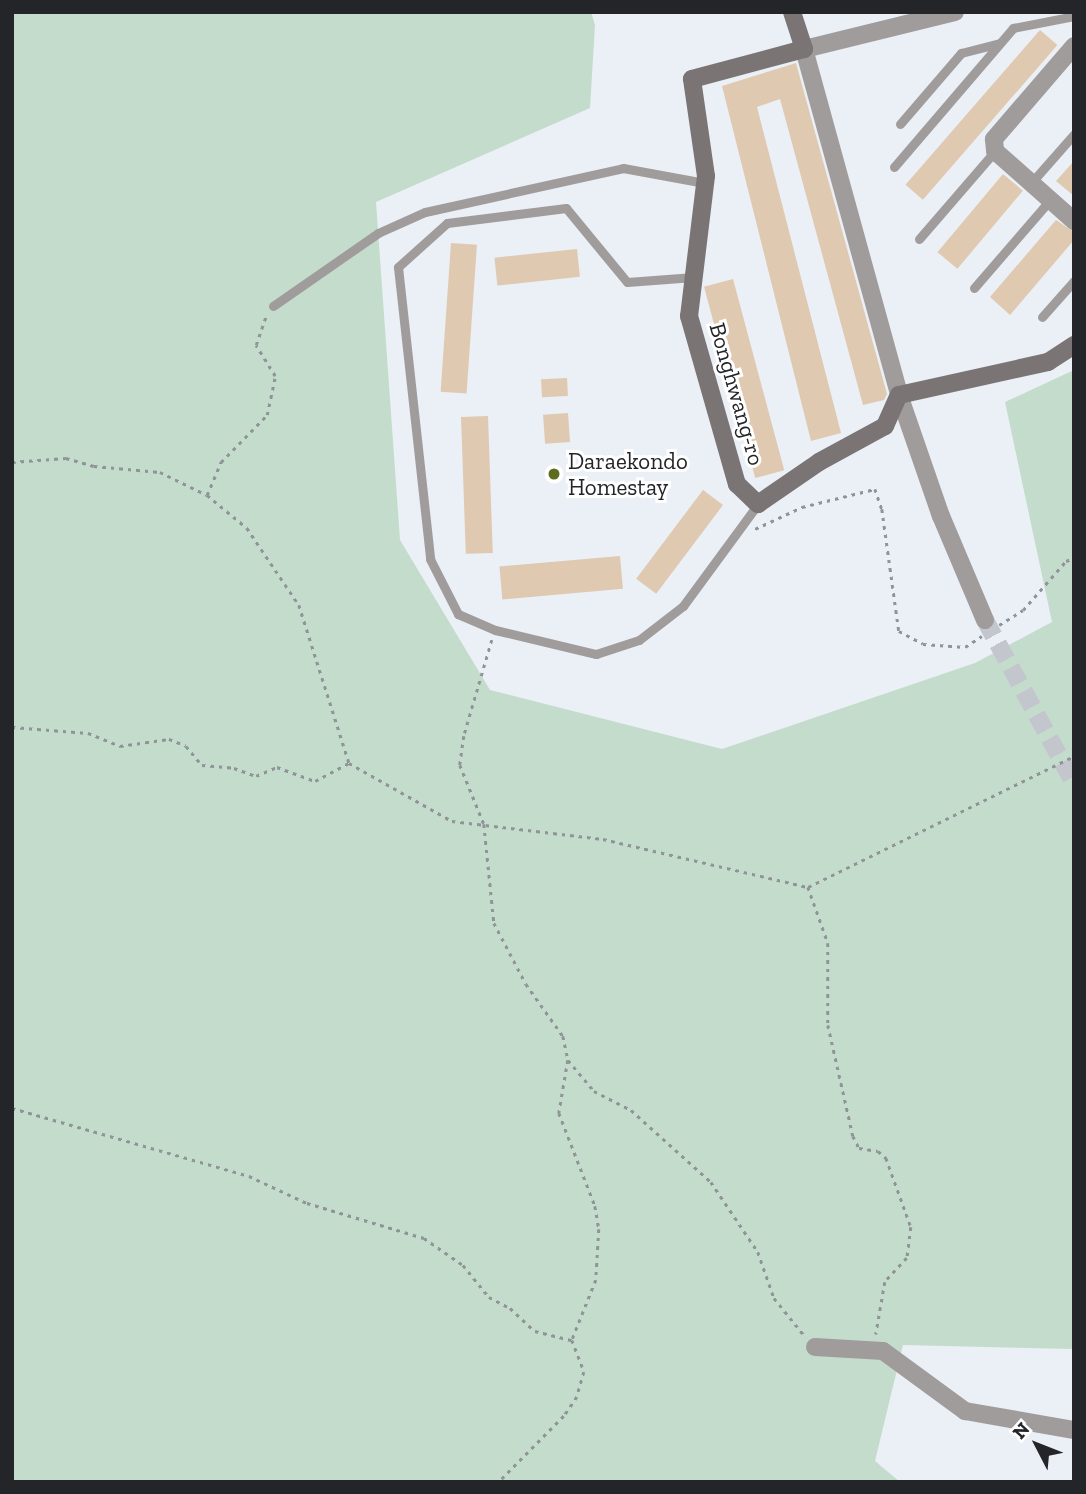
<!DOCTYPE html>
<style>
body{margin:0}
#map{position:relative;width:1086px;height:1494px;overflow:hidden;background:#ebeff6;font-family:"Zilla Slab",serif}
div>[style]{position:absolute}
.green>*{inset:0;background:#c4dccc}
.building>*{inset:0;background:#dfc9b1;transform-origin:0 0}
.street-tunnel>*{height:18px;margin-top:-9px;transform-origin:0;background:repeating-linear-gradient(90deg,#c3c7cd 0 18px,transparent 0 27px)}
.path>*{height:2.5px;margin-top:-1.25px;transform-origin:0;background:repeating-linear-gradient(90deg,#909398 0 3.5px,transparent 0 8.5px)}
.lane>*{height:9px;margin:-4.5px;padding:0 4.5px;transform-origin:4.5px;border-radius:4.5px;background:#a09c9c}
.street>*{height:18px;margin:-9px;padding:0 9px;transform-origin:9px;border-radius:9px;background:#a09c9c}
.secondary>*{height:18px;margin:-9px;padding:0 9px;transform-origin:9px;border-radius:9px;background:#7a7475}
.dots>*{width:19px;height:19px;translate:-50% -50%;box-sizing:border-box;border:4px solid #fff;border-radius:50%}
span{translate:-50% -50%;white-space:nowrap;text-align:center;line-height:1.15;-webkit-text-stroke:6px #fff;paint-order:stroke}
.street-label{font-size:23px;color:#242528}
.poi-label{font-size:23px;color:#242528}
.left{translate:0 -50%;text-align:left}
.frame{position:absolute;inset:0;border:14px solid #242528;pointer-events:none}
.north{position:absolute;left:1002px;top:1410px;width:70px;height:70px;-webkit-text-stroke:5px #fff;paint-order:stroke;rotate:312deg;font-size:19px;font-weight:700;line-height:28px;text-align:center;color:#242528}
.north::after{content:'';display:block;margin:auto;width:24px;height:32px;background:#242528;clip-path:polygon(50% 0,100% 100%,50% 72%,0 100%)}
</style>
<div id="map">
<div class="green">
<div style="clip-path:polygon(12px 12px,591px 12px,595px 25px,590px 108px,376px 202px,400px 540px,490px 690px,722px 749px,975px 663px,1052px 622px,1005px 402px,1074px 370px,1074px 1349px,903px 1345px,875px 1461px,900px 1482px,12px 1482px)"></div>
</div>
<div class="building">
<div style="left:1040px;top:30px;width:23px;height:205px;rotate:41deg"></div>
<div style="clip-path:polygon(796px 63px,887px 394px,884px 400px,863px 405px,780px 99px,757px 107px,841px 433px,811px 441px,722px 86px)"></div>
<div style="clip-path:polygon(1074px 161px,1074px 196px,1056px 181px)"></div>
<div style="left:1003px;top:174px;width:26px;height:102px;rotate:40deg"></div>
<div style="clip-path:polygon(1056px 220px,1074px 232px,1074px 240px,1010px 315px,990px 297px)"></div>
<div style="left:451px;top:243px;width:26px;height:149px;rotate:4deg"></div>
<div style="left:577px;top:249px;width:28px;height:83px;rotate:84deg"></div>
<div style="left:733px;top:279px;width:198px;height:30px;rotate:75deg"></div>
<div style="left:567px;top:378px;width:18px;height:26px;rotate:87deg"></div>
<div style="left:568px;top:413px;width:29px;height:25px;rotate:86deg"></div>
<div style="left:488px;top:416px;width:137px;height:27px;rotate:88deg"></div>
<div style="left:703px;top:490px;width:25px;height:111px;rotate:37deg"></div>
<div style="left:620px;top:556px;width:33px;height:121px;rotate:85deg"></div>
</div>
<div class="street-tunnel">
<div style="left:985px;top:620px;width:186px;rotate:61.4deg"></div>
</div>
<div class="path">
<div style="left:12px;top:462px;width:54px;rotate:-4.2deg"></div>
<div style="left:66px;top:458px;width:29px;rotate:16deg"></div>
<div style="left:94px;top:466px;width:66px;rotate:5.2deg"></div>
<div style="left:160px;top:472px;width:52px;rotate:26.1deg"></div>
<div style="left:207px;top:495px;width:52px;rotate:39.5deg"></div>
<div style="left:247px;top:528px;width:93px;rotate:56deg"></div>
<div style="left:299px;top:605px;width:166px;rotate:72.4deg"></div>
<div style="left:349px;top:763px;width:118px;rotate:29.4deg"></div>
<div style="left:452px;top:821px;width:152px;rotate:6.8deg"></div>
<div style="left:603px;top:839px;width:211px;rotate:13.2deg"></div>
<div style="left:808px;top:887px;width:297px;rotate:-26.2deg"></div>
<div style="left:207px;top:495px;width:36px;rotate:-67deg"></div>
<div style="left:221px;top:462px;width:66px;rotate:-45.6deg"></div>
<div style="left:267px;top:415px;width:40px;rotate:-78deg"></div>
<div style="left:275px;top:376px;width:36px;rotate:-122deg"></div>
<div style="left:256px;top:345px;width:31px;rotate:-71deg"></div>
<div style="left:755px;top:529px;width:52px;rotate:-25.1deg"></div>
<div style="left:802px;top:507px;width:75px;rotate:-13.9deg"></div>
<div style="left:875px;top:489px;width:21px;rotate:71deg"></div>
<div style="left:882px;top:509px;width:123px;rotate:82.1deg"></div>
<div style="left:899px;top:631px;width:27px;rotate:28deg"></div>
<div style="left:923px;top:644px;width:42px;rotate:4.1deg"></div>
<div style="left:965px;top:647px;width:20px;rotate:-33deg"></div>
<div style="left:999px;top:625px;width:28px;rotate:-32deg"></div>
<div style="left:1023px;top:610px;width:65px;rotate:-48.7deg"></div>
<div style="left:1066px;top:561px;width:9px;rotate:-21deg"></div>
<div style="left:492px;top:640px;width:100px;rotate:106.3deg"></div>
<div style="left:464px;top:736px;width:29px;rotate:98deg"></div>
<div style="left:460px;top:765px;width:64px;rotate:67.9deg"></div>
<div style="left:484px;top:824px;width:100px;rotate:84.2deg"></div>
<div style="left:494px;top:923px;width:69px;rotate:62.3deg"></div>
<div style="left:526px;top:984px;width:64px;rotate:54.6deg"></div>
<div style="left:563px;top:1036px;width:25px;rotate:78deg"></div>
<div style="left:568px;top:1060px;width:54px;rotate:99.6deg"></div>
<div style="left:559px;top:1113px;width:100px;rotate:68.8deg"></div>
<div style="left:595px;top:1206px;width:23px;rotate:80deg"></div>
<div style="left:599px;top:1229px;width:51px;rotate:93.4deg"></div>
<div style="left:596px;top:1280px;width:65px;rotate:111.8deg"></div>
<div style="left:572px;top:1340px;width:34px;rotate:69deg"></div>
<div style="left:584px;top:1372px;width:26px;rotate:106deg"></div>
<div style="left:577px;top:1397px;width:23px;rotate:124deg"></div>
<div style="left:564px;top:1416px;width:93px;rotate:134.6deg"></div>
<div style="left:12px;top:727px;width:76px;rotate:4.5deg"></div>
<div style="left:88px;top:733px;width:35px;rotate:22deg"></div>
<div style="left:120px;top:746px;width:49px;rotate:-8.1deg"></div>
<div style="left:169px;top:739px;width:18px;rotate:22deg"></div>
<div style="left:186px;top:746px;width:25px;rotate:50deg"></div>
<div style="left:202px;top:765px;width:32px;rotate:5deg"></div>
<div style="left:234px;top:768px;width:23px;rotate:20deg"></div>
<div style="left:256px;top:776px;width:23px;rotate:-23deg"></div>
<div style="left:277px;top:767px;width:40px;rotate:20.2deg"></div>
<div style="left:315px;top:781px;width:38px;rotate:-28deg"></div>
<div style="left:808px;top:887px;width:59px;rotate:70.3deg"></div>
<div style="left:828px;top:943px;width:82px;rotate:90deg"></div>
<div style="left:828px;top:1025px;width:114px;rotate:77.3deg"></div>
<div style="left:853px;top:1136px;width:13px;rotate:63deg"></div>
<div style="left:859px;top:1148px;width:19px;rotate:9deg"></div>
<div style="left:878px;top:1151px;width:11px;rotate:41deg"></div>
<div style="left:886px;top:1158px;width:73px;rotate:70.1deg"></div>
<div style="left:911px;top:1227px;width:31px;rotate:97deg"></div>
<div style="left:907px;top:1258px;width:33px;rotate:133deg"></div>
<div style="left:885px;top:1282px;width:53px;rotate:99.8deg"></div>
<div style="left:568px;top:1060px;width:40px;rotate:50deg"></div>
<div style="left:594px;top:1091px;width:42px;rotate:27.2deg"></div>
<div style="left:631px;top:1110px;width:108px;rotate:42deg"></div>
<div style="left:711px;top:1182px;width:84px;rotate:56.1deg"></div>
<div style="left:758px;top:1252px;width:49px;rotate:70.8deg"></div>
<div style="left:774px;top:1298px;width:48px;rotate:51deg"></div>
<div style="left:12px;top:1108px;width:247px;rotate:16deg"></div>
<div style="left:249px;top:1176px;width:64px;rotate:25deg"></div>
<div style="left:307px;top:1203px;width:122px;rotate:16.7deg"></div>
<div style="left:424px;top:1238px;width:47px;rotate:34.7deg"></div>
<div style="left:463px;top:1265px;width:41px;rotate:50.9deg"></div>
<div style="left:489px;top:1297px;width:24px;rotate:28deg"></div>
<div style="left:510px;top:1308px;width:34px;rotate:43deg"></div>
<div style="left:535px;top:1331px;width:38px;rotate:14deg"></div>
</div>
<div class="lane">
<div style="left:900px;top:124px;width:94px;rotate:-49.3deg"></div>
<div style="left:961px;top:53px;width:40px;rotate:-14.4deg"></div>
<div style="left:894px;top:167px;width:183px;rotate:-49.4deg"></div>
<div style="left:1013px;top:28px;width:62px;rotate:-11.1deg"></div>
<div style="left:1031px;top:183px;width:65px;rotate:-48.7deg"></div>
<div style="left:919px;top:239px;width:116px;rotate:-49.2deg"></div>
<div style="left:694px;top:277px;width:67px;rotate:175.7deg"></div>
<div style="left:627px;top:282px;width:96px;rotate:-129.5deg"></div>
<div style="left:566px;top:208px;width:120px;rotate:172.8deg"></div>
<div style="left:447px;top:223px;width:66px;rotate:138.1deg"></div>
<div style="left:398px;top:267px;width:294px;rotate:83.7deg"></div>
<div style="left:430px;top:559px;width:62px;rotate:63deg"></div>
<div style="left:458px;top:614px;width:40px;rotate:23.4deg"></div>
<div style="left:495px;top:630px;width:104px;rotate:13.4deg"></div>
<div style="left:596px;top:654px;width:45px;rotate:-18deg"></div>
<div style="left:639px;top:640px;width:56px;rotate:-37.7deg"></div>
<div style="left:683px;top:606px;width:127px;rotate:-53.7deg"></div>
<div style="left:974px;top:288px;width:116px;rotate:-49.2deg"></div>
<div style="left:273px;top:306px;width:128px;rotate:-34.8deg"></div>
<div style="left:378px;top:233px;width:51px;rotate:-24.1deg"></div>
<div style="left:425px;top:212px;width:203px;rotate:-12.5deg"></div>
<div style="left:623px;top:168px;width:83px;rotate:10.4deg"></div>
<div style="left:1042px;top:317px;width:48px;rotate:-48.4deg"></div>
</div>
<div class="street">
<div style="left:955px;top:12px;width:155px;rotate:166.2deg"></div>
<div style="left:804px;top:49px;width:359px;rotate:74.6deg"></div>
<div style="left:899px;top:395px;width:128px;rotate:70.9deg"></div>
<div style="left:941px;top:516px;width:113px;rotate:67.1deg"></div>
<div style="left:1074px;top:46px;width:123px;rotate:130.7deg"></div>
<div style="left:994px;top:139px;width:12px;rotate:85deg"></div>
<div style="left:995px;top:151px;width:106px;rotate:41.5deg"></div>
<div style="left:815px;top:1347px;width:68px;rotate:3.4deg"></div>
<div style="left:883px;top:1351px;width:102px;rotate:36.2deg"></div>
<div style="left:965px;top:1411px;width:111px;rotate:9.9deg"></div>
</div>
<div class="secondary">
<div style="left:792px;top:12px;width:39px;rotate:72deg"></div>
<div style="left:804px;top:49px;width:116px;rotate:165deg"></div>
<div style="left:692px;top:79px;width:98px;rotate:81.8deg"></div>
<div style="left:706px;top:176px;width:141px;rotate:96.9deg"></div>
<div style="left:689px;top:316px;width:175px;rotate:74.1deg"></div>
<div style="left:737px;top:484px;width:29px;rotate:44deg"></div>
<div style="left:758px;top:504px;width:74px;rotate:-34.5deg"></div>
<div style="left:819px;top:462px;width:75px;rotate:-28.6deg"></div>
<div style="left:885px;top:426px;width:34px;rotate:-66deg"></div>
<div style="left:899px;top:395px;width:153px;rotate:-12.5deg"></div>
<div style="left:1048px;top:362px;width:31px;rotate:-33deg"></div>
</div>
<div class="dots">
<div style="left:554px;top:474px;background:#596d1c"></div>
</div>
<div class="street-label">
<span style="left:737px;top:394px;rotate:74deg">Bonghwang-ro</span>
</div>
<div class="poi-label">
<span class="left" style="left:568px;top:474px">Daraekondo<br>Homestay</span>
</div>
<div class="frame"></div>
<div class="north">N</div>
</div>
